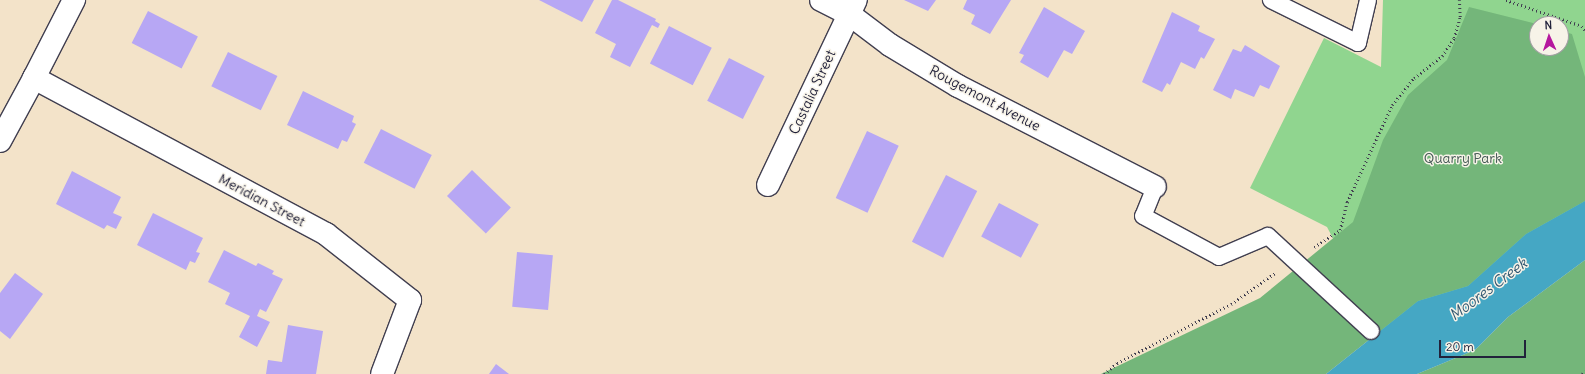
<!DOCTYPE html>
<style>
body{margin:0}
#map{position:relative;width:1585px;height:374px;overflow:hidden;background:#f3e3c9;font-family:Delius,sans-serif}
div>[style]{position:absolute}
.green>*{inset:0;background:#90d58f}
.forest>*{inset:0;background:#74b67a}
.water>*{inset:0;background:#45a7c4}
.building>*{inset:0;background:#b7a7f4;transform-origin:0 0}
.path>*{height:2.5px;margin-top:-1.25px;transform-origin:0;background:repeating-linear-gradient(90deg,#413f50 0 1px,transparent 0 4px)}
.roads{filter:drop-shadow(1px 0 #413f50) drop-shadow(-1px 0 #413f50) drop-shadow(0 1px #413f50) drop-shadow(0 -1px #413f50)}
.service>*{height:16px;margin:-8px;padding:0 8px;transform-origin:8px;border-radius:8px;background:#fff}
.minor>*{height:22px;margin:-11px;padding:0 11px;transform-origin:11px;border-radius:11px;background:#fff}
span{translate:-50% -50%;white-space:nowrap;text-align:center;line-height:1.15;-webkit-text-stroke:3px #f7f3e8;paint-order:stroke}
.street-label{font-size:14px;color:#22223b}
.park-label{font-size:14px;color:#435854}
.water-label{font-size:15px;color:#305772;font-style:italic}
.north{position:absolute;left:1529px;top:16px;width:40px;height:40px;box-sizing:border-box;background:#f7f3e8;border:1px solid #a29fa3;border-radius:50%;rotate:357deg;font-size:11px;font-weight:700;line-height:16px;text-align:center;color:#22223b}
.north::after{content:'';display:block;margin:auto;width:14px;height:18px;background:#b5179e;clip-path:polygon(50% 0,100% 100%,50% 72%,0 100%)}
.scale{position:absolute;left:1439px;top:340px;width:87px;height:18px;box-sizing:border-box;border:2px solid #22223b;border-top:0;padding-left:5px;font-size:12px;line-height:14px;white-space:nowrap;color:#22223b;-webkit-text-stroke:3px #f7f3e8;paint-order:stroke}
</style>
<div id="map">
<div class="green">
<div style="clip-path:polygon(evenodd,1383px 0,1585px 0,1585px 224px,1391px 350px,1327px 227px,1250px 188px,1324px 38px,1381px 67px,1383px 0,1537px 24px,1561px 24px,1561px 48px,1537px 48px,1537px 24px)"></div>
</div>
<div class="forest">
<div style="clip-path:polygon(1469px 7px,1537px 24px,1537px 48px,1561px 48px,1561px 31px,1572px 34px,1585px 77px,1585px 201px,1526px 234px,1468px 286px,1418px 301px,1326px 374px,1101px 374px,1260px 298px,1353px 222px,1383px 140px,1408px 95px,1447px 60px)"></div>
<div style="clip-path:polygon(1585px 260px,1585px 374px,1417px 374px,1475px 350px,1508px 317px)"></div>
</div>
<div class="water">
<div style="clip-path:polygon(1585px 201px,1585px 260px,1508px 317px,1475px 350px,1417px 374px,1326px 374px,1418px 301px,1468px 286px,1526px 234px)"></div>
</div>
<div class="building">
<div style="clip-path:polygon(539px 0,594px 0,582px 22px)"></div>
<div style="clip-path:polygon(612px 0,618px 0,656px 19px,655px 21px,660px 24px,658px 28px,652px 25px,630px 67px,610px 57px,616px 44px,595px 33px)"></div>
<div style="clip-path:polygon(904px 0,936px 0,928px 11px)"></div>
<div style="clip-path:polygon(967px 0,1011px 0,990px 34px,971px 24px,975px 15px,963px 9px)"></div>
<div style="clip-path:polygon(1044px 7px,1085px 31px,1072px 54px,1064px 50px,1048px 78px,1020px 62px,1024px 55px,1019px 53px)"></div>
<div style="left:148px;top:11px;width:56px;height:36px;rotate:27deg"></div>
<div style="clip-path:polygon(1172px 12px,1200px 26px,1198px 31px,1215px 39px,1204px 59px,1201px 57px,1195px 69px,1181px 62px,1170px 85px,1167px 83px,1162px 92px,1142px 82px)"></div>
<div style="left:669px;top:26px;width:48px;height:42px;rotate:27deg"></div>
<div style="clip-path:polygon(1245px 45px,1280px 66px,1269px 89px,1260px 85px,1254px 97px,1235px 89px,1231px 99px,1213px 90px,1233px 49px,1241px 52px)"></div>
<div style="left:228px;top:52px;width:55px;height:38px;rotate:26deg"></div>
<div style="left:729px;top:58px;width:40px;height:48px;rotate:27deg"></div>
<div style="clip-path:polygon(303px 91px,354px 116px,352px 122px,356px 124px,347px 142px,342px 140px,338px 149px,287px 125px)"></div>
<div style="left:381px;top:129px;width:57px;height:38px;rotate:27deg"></div>
<div style="left:867px;top:131px;width:35px;height:74px;rotate:25deg"></div>
<div style="left:472px;top:170px;width:54px;height:36px;rotate:44deg"></div>
<div style="clip-path:polygon(72px 171px,121px 197px,113px 213px,122px 217px,116px 229px,107px 225px,104px 229px,56px 204px)"></div>
<div style="left:946px;top:175px;width:35px;height:75px;rotate:27deg"></div>
<div style="left:999px;top:203px;width:45px;height:38px;rotate:28deg"></div>
<div style="clip-path:polygon(153px 213px,203px 238px,196px 252px,200px 253px,195px 263px,190px 261px,186px 270px,137px 245px)"></div>
<div style="clip-path:polygon(224px 250px,256px 266px,258px 263px,274px 271px,272px 274px,283px 279px,266px 312px,260px 309px,257px 316px,270px 322px,257px 347px,239px 337px,250px 316px,225px 304px,230px 293px,208px 282px)"></div>
<div style="left:517px;top:252px;width:36px;height:55px;rotate:5deg"></div>
<div style="clip-path:polygon(15px 273px,43px 294px,10px 339px,0 331px,0 293px)"></div>
<div style="clip-path:polygon(288px 325px,323px 331px,316px 374px,266px 374px,268px 360px,282px 362px)"></div>
<div style="clip-path:polygon(496px 364px,509px 374px,489px 374px)"></div>
</div>
<div class="path">
<div style="left:1506px;top:0;width:80px;rotate:18.9deg"></div>
<div style="left:1582px;top:26px;width:5px;rotate:53deg"></div>
<div style="left:1314px;top:247px;width:31px;rotate:-33deg"></div>
<div style="left:1340px;top:230px;width:29px;rotate:-76deg"></div>
<div style="left:1347px;top:202px;width:107px;rotate:-65.1deg"></div>
<div style="left:1392px;top:105px;width:35px;rotate:-51deg"></div>
<div style="left:1414px;top:78px;width:36px;rotate:-38deg"></div>
<div style="left:1442px;top:56px;width:22px;rotate:-56deg"></div>
<div style="left:1454px;top:38px;width:22px;rotate:-74deg"></div>
<div style="left:1460px;top:17px;width:17px;rotate:-93deg"></div>
<div style="left:1104px;top:374px;width:17px;rotate:-40deg"></div>
<div style="left:1117px;top:363px;width:128px;rotate:-27.4deg"></div>
<div style="left:1231px;top:304px;width:54px;rotate:-35.2deg"></div>
<div style="left:1582px;top:374px;width:4px;rotate:-45deg"></div>
</div>
<div class="roads">
<div class="service">
<div style="left:1271px;top:0;width:97px;rotate:26.3deg"></div>
<div style="left:1358px;top:43px;width:44px;rotate:-76.9deg"></div>
<div style="left:1155px;top:187px;width:31px;rotate:112deg"></div>
<div style="left:1143px;top:216px;width:86px;rotate:28.3deg"></div>
<div style="left:1219px;top:257px;width:53px;rotate:-23.2deg"></div>
<div style="left:1268px;top:236px;width:140px;rotate:42.7deg"></div>
</div>
<div class="minor">
<div style="left:821px;top:0;width:31px;rotate:27deg"></div>
<div style="left:849px;top:14px;width:51px;rotate:37.1deg"></div>
<div style="left:890px;top:45px;width:79px;rotate:31.1deg"></div>
<div style="left:958px;top:86px;width:221px;rotate:27.1deg"></div>
<div style="left:34px;top:78px;width:88px;rotate:-62.9deg"></div>
<div style="left:0;top:141px;width:72px;rotate:-61.6deg"></div>
<div style="left:34px;top:78px;width:331px;rotate:28.1deg"></div>
<div style="left:326px;top:234px;width:107px;rotate:38.2deg"></div>
<div style="left:410px;top:300px;width:79px;rotate:110.7deg"></div>
<div style="left:768px;top:185px;width:205px;rotate:-64.6deg"></div>
</div>
</div>
<div class="street-label">
<span style="left:812px;top:92px;rotate:-65deg">Castalia Street</span>
<span style="left:985px;top:98px;rotate:28deg">Rougemont Avenue</span>
<span style="left:262px;top:200px;rotate:28deg">Meridian Street</span>
</div>
<div class="park-label">
<span style="left:1463px;top:158px">Quarry Park</span>
</div>
<div class="water-label">
<span style="left:1488px;top:289px;rotate:-37deg">Moores Creek</span>
</div>
<div class="north">N</div>
<div class="scale">20 m</div>
</div>
